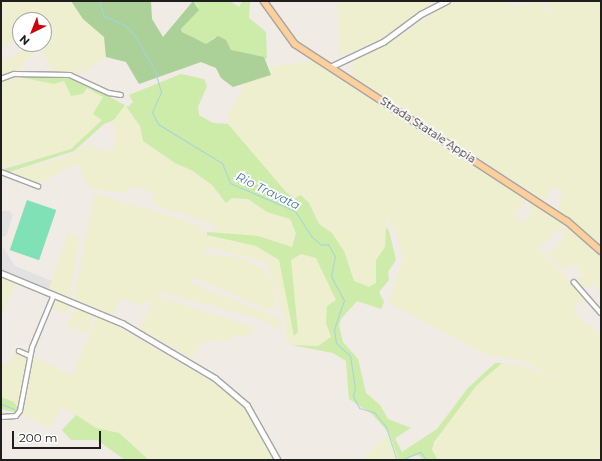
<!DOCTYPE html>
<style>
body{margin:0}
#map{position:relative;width:602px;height:461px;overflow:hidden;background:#f0ebe4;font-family:Montserrat,sans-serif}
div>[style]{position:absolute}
.farmland>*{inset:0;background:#eeefcf;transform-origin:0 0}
.grass>*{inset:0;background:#cdeba9}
.forest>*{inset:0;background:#abd098}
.pitch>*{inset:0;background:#80e0b6;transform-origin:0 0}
.parking>*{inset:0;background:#e2e2e2}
.stream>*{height:1px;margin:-0.5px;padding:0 0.5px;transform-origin:0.5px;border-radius:0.5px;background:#a4d4de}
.roads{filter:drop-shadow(1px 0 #a5a5a5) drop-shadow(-1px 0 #a5a5a5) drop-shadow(0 1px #a5a5a5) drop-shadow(0 -1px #a5a5a5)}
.minor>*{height:3.5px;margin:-1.75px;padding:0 1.75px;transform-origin:1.75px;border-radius:1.75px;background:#fff}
.tertiary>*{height:4.5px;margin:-2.25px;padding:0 2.25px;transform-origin:2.25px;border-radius:2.25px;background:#fff}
.primary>*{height:5.5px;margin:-2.75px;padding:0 2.75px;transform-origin:2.75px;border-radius:2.75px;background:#fece9b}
span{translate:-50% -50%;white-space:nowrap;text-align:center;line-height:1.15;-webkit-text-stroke:3.5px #fff;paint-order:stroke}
.street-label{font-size:11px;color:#1e1e1e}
.water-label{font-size:12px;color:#4377a0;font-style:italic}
.frame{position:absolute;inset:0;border:2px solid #1e1e1e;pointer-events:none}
.north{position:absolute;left:12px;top:12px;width:40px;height:40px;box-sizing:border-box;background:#fff;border:1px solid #a5a5a5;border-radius:50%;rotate:223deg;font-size:11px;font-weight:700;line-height:16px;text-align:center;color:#1e1e1e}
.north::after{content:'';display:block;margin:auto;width:14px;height:18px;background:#cd000b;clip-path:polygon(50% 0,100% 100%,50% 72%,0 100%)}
.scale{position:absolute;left:12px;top:431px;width:89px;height:18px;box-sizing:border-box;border:2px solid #1e1e1e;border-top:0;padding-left:5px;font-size:12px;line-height:14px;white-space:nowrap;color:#1e1e1e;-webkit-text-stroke:3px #fff;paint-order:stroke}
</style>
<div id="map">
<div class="farmland">
<div style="clip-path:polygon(2px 1px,71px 1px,83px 19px,104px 37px,106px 57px,84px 72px,55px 73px,40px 50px,27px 58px,19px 71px,1px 76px,1px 56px,5px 61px,35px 44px,44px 44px,44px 20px,20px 20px,20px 37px,1px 48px,1px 19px,7px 14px,1px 9px)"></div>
<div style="clip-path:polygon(338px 1px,429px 1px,429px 5px,386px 36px,339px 57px)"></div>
<div style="clip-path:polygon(459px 1px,507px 1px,510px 7px,541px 2px,548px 13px,552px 11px,546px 1px,601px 1px,601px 245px,558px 210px,562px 191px,552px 186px,544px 200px,351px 75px,354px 60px,410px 30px,439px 8px)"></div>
<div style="clip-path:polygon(315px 61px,527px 200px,515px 216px,522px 223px,532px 213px,528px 208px,533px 202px,564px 223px,539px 249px,587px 299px,576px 303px,574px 314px,601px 334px,601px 460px,438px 460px,435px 457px,432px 450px,438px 436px,476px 386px,502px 363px,524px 366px,564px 381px,522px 361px,487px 355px,389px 303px,403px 257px,395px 228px,386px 218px,387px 239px,376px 268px,376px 284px,369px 287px,354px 281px,347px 259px,319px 224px,309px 203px,286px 192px,232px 131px,228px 116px,246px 81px,269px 77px,269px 67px)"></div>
<div style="clip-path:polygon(19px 77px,54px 84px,64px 81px,68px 90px,77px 96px,90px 89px,103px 97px,102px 120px,71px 149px,1px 168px,1px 82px)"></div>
<div style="clip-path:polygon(123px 105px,140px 126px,143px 141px,175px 163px,193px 171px,212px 185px,220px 199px,248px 199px,267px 212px,290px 219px,296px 233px,292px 247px,258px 236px,211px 233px,216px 228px,210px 223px,151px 204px,155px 195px,150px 191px,131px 187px,126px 193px,89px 189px,77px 163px,38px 184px,13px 174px,24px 168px,68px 157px,91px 143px,97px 152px,103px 148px,107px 153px,113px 147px,116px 134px,112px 123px)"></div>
<div style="clip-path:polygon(94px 194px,157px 211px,202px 227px,207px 236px,256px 246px,273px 255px,283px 267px,291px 320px,298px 332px,291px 260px,301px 254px,316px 258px,336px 300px,331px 305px,326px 323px,331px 337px,318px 346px,292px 345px,286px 339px,286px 323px,266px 262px,208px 247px,205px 254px,241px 258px,263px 268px,271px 281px,277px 308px,266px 309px,196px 278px,190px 283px,276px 317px,282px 322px,282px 330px,257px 318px,160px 292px,157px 296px,255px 328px,250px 335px,236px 336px,222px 343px,213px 339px,200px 344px,192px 358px,140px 329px,152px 302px,145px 300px,142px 306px,119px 297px,114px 315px,74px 299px)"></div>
<div style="clip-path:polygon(564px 227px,582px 237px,601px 255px,601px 300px,595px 284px,582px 289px,573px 280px,584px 276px,573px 262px,564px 271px,545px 251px,547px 249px,552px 252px,565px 237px,560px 232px)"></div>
<div style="clip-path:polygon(68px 233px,79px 238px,70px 298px,48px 291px)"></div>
<div style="clip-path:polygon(1px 275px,16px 281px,1px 318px)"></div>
<div style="clip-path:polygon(56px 298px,72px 305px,66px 314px,54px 309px)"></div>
<div style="left:75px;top:306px;width:20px;height:22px;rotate:20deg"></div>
<div style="clip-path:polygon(97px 315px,233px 394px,262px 433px,275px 460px,149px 460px,119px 433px,96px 428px,62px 407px,50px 428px,24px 416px,33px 356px,72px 376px)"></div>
<div style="clip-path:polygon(15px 353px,28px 358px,19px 409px,1px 397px,1px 362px,8px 366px)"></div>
<div style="clip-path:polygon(389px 433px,399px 460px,362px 460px)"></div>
</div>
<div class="grass">
<div style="clip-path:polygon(193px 1px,230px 1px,239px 7px,242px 1px,250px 1px,249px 18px,266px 32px,267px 59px,231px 50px,227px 43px,215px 37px,206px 44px,185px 35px,181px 29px,196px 13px,198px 6px)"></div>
<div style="clip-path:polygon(181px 74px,204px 79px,207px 86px,198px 107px,199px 115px,213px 123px,228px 124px,286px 192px,295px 198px,301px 195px,309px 203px,319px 224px,332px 233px,344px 251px,354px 281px,369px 287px,376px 283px,376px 260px,385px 247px,386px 227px,389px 231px,396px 260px,388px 272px,389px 280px,379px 292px,384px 302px,381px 309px,357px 301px,341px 319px,339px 326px,343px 342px,358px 359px,366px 393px,380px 405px,388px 419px,411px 428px,395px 438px,402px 452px,437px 429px,468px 388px,495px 363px,502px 363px,476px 386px,434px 442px,432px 450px,438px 460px,424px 460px,418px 455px,399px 460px,389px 433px,372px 414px,349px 399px,346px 361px,333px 353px,292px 345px,318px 346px,331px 337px,326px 323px,327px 306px,336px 300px,316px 258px,301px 254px,291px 260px,298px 332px,294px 336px,279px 260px,256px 246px,207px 235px,207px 232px,258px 236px,292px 247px,296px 233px,290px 219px,267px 212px,248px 199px,232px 198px,226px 203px,212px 185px,193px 171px,175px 163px,143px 141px,140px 126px,125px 105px,114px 120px,104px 124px,74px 151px,9px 172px,1px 170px,71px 149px,102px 120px,93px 114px,103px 97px,87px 88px,83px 94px,71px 96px,64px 81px,54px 84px,19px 77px,1px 80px,14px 76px,73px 77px,128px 107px,133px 102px,129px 95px)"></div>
<div style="clip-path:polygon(1px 397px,14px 402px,19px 409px,17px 413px,1px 409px)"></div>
<div style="clip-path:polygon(76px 415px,96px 428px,119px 433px,149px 460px,125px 460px,97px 440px,71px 440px,62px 430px)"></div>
</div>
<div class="forest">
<div style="clip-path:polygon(71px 1px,151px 1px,152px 19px,163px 37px,193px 1px,199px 10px,181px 29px,182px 32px,206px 44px,218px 36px,226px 40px,231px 50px,264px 57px,271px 75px,233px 87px,221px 78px,216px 68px,201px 62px,139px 84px,126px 62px,106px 57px,104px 37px,83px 19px)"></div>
</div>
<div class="pitch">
<div style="left:27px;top:200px;width:31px;height:53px;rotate:19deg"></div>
</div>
<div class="parking">
<div style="clip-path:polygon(1px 211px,9px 211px,13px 215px,6px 236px,1px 237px)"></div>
<div style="clip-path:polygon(3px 247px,15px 266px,52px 281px,48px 291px,1px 269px)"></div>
</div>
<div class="stream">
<div style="left:99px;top:1px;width:16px;rotate:72deg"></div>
<div style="left:104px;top:16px;width:24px;rotate:24deg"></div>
<div style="left:126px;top:26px;width:11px;rotate:45deg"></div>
<div style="left:134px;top:34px;width:43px;rotate:60.4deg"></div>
<div style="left:155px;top:71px;width:22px;rotate:74deg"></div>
<div style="left:161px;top:92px;width:22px;rotate:114deg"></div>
<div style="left:152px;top:112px;width:13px;rotate:63deg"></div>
<div style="left:158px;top:124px;width:75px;rotate:31.4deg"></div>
<div style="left:222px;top:163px;width:22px;rotate:68deg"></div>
<div style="left:230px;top:183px;width:71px;rotate:23.3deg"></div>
<div style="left:295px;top:211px;width:30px;rotate:57deg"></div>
<div style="left:311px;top:236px;width:13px;rotate:42deg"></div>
<div style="left:321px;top:245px;width:7px;rotate:-8deg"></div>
<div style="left:328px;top:244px;width:14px;rotate:60deg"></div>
<div style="left:335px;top:256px;width:20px;rotate:101deg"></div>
<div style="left:331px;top:276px;width:27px;rotate:62deg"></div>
<div style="left:344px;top:300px;width:31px;rotate:109deg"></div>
<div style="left:334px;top:329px;width:14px;rotate:82deg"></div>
<div style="left:336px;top:343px;width:19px;rotate:43deg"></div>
<div style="left:350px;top:356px;width:31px;rotate:81deg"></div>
<div style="left:355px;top:387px;width:9px;rotate:103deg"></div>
<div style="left:353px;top:396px;width:13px;rotate:63deg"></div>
<div style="left:359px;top:408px;width:16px;rotate:15deg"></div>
<div style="left:374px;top:412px;width:19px;rotate:51deg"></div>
<div style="left:386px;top:427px;width:35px;rotate:72deg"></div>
<div style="left:1px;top:404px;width:14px;rotate:21deg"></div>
<div style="left:401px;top:460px;width:21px;rotate:-23deg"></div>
<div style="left:420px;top:452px;width:11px;rotate:49deg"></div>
</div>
<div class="roads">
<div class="minor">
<div style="left:1px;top:79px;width:14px;rotate:-21deg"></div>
<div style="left:14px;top:74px;width:56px;rotate:1deg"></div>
<div style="left:70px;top:75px;width:43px;rotate:24.8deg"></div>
<div style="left:109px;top:93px;width:12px;rotate:9deg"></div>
<div style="left:1px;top:172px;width:40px;rotate:21deg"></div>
<div style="left:574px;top:282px;width:41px;rotate:48.9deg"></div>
<div style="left:19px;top:351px;width:12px;rotate:24deg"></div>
<div style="left:1px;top:417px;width:15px;rotate:-4deg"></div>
<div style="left:16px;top:416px;width:6px;rotate:-51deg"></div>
<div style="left:20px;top:411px;width:64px;rotate:-79.2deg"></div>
<div style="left:32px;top:348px;width:57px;rotate:-67.5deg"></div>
</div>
<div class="tertiary">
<div style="left:330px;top:67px;width:59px;rotate:-25.3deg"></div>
<div style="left:383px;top:42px;width:47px;rotate:-36.4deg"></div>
<div style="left:421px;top:14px;width:29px;rotate:-27deg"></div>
<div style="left:1px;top:273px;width:131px;rotate:22.5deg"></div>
<div style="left:122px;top:323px;width:108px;rotate:30.6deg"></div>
<div style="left:215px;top:378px;width:42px;rotate:40.2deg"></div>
<div style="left:247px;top:405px;width:63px;rotate:60.6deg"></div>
</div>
<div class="primary">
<div style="left:264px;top:1px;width:53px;rotate:54.2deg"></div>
<div style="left:295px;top:44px;width:325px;rotate:33.1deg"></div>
<div style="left:567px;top:221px;width:45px;rotate:41.4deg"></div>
</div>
</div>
<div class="street-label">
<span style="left:428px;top:130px;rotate:33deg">Strada Statale Appia</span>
</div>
<div class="water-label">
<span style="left:268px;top:191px;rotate:26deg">Rio Travata</span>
</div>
<div class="frame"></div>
<div class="north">N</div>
<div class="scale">200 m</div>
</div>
